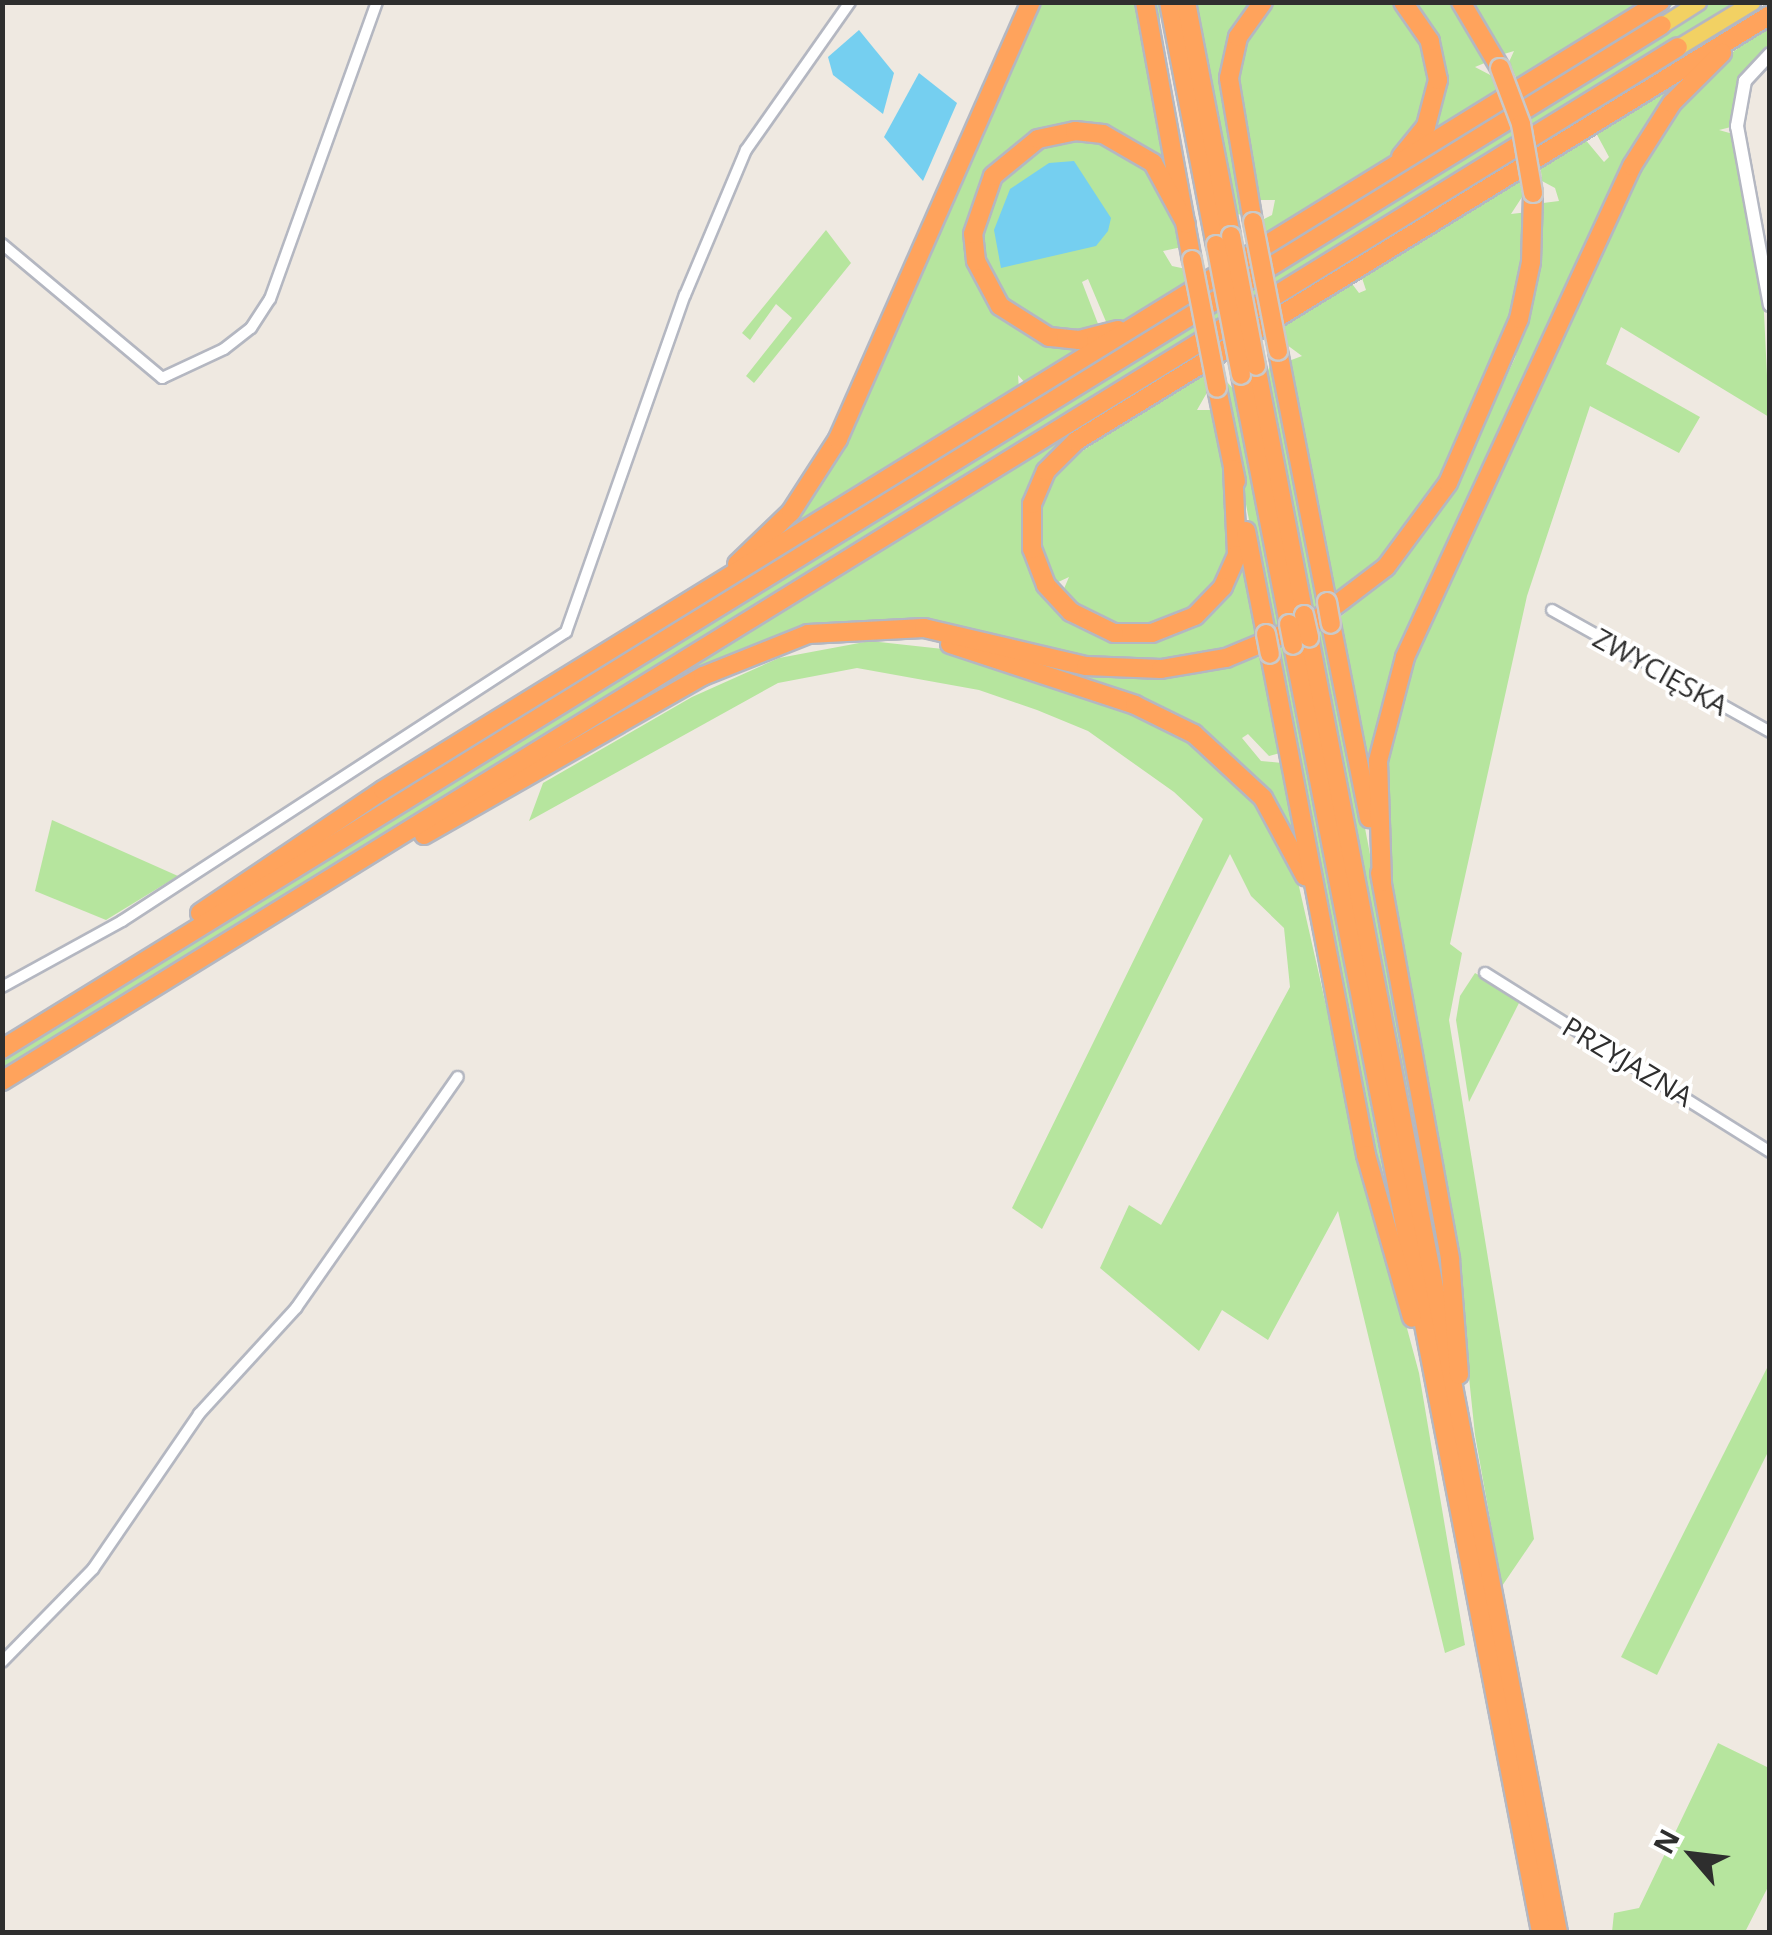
<!DOCTYPE html>
<meta charset="utf-8">
<style>
body{margin:0}
#map{position:relative;width:1772px;height:1935px;overflow:hidden;background:#efe9e1;font-family:"Open Sans",sans-serif}
div>[style]{position:absolute}
.green>*{inset:0;background:#b6e59e;transform-origin:0 0}
.water>*{inset:0;background:#75cff0}
.roads{filter:drop-shadow(2px 0 #b4b7c1) drop-shadow(-2px 0 #b4b7c1) drop-shadow(0 2px #b4b7c1) drop-shadow(0 -2px #b4b7c1)}
.minor>*{height:10px;margin:-5px;padding:0 5px;transform-origin:5px;border-radius:5px;background:#fff}
.tertiary>*{height:12px;margin:-6px;padding:0 6px;transform-origin:6px;border-radius:6px;background:#fff}
.primary>*{height:15px;margin:-7.5px;padding:0 7.5px;transform-origin:7.5px;border-radius:7.5px;background:#f2d163}
.motorway>*{height:18px;margin:-9px;padding:0 9px;transform-origin:9px;border-radius:9px;background:#ffa35c}
.bridges{filter:drop-shadow(2px 0 #c9c9c9) drop-shadow(-2px 0 #c9c9c9) drop-shadow(0 2px #c9c9c9) drop-shadow(0 -2px #c9c9c9)}
.motorway-bridge>*{height:18px;margin:-9px;padding:0 9px;transform-origin:9px;border-radius:9px;background:#ffa35c}
span{translate:-50% -50%;white-space:nowrap;text-align:center;line-height:1.15;-webkit-text-stroke:8px #fff;paint-order:stroke}
.street-label{font-size:28px;color:#2e2e2e}
.frame{position:absolute;inset:0;border:5px solid #2e2e2e;pointer-events:none}
.north{position:absolute;left:1642px;top:1805px;width:100px;height:100px;-webkit-text-stroke:8px #fff;paint-order:stroke;rotate:298deg;font-size:28px;font-weight:700;line-height:40px;text-align:center;color:#2e2e2e}
.north::after{content:'';display:block;margin:auto;width:35px;height:45px;background:#2e2e2e;clip-path:polygon(50% 0,100% 100%,50% 72%,0 100%)}
</style>
<div id="map">
<div class="green">
<div style="clip-path:polygon(1039px 3px,1139px 3px,1172px 178px,1120px 133px,1071px 127px,980px 188px,969px 225px,1002px 316px,1029px 334px,1097px 343px,1026px 384px,1018px 375px,1019px 389px,761px 553px,794px 517px)"></div>
<div style="left:1149px;top:3px;width:11px;height:258px"></div>
<div style="clip-path:polygon(1196px 3px,1256px 3px,1233px 36px,1245px 227px,1242px 214px,1236px 215px)"></div>
<div style="clip-path:polygon(1271px 3px,1396px 3px,1414px 22px,1431px 68px,1423px 120px,1391px 159px,1263px 239px,1260px 221px,1272px 215px,1275px 200px,1255px 200px,1237px 116px,1236px 64px,1250px 26px)"></div>
<div style="clip-path:polygon(1411px 3px,1453px 3px,1487px 62px,1475px 67px,1494px 77px,1502px 95px,1421px 146px,1440px 100px)"></div>
<div style="clip-path:polygon(1472px 3px,1650px 3px,1519px 85px,1509px 62px,1514px 51px,1504px 54px)"></div>
<div style="clip-path:polygon(1667px 3px,1676px 3px,297px 852px)"></div>
<div style="clip-path:polygon(1708px 3px,1740px 3px,3px 1073px,3px 1057px)"></div>
<div style="clip-path:polygon(1769px 3px,1769px 9px,1039px 475px,1028px 554px,1089px 628px,1180px 630px,1245px 550px,1260px 641px,1181px 660px,1093px 661px,918px 622px,827px 625px,733px 653px,517px 774px)"></div>
<div style="clip-path:polygon(1769px 25px,1769px 50px,1741px 82px,1731px 127px,1719px 130px,1733px 134px,1763px 292px,1769px 417px,1621px 327px,1606px 364px,1700px 417px,1679px 453px,1590px 406px,1527px 596px,1450px 944px,1462px 953px,1449px 1020px,1534px 1539px,1502px 1586px,1475px 1435px,1458px 1272px,1389px 883px,1384px 770px,1403px 683px,1426px 629px,1639px 168px,1678px 106px,1713px 67px)"></div>
<div style="clip-path:polygon(1708px 59px,1675px 96px,1407px 643px,1372px 789px,1336px 621px,1403px 560px,1445px 506px,1515px 358px,1538px 275px,1543px 203px,1559px 201px,1555px 188px,1542px 181px,1540px 162px,1584px 138px,1604px 162px,1609px 157px,1595px 131px)"></div>
<div style="clip-path:polygon(1055px 139px,1102px 139px,1147px 165px,1175px 212px,1182px 247px,1163px 251px,1172px 266px,1186px 269px,1189px 284px,1116px 327px,1107px 324px,1088px 279px,1082px 282px,1100px 329px,1061px 333px,1017px 314px,988px 278px,980px 245px,985px 206px,1012px 162px)"></div>
<div style="clip-path:polygon(1522px 173px,1524px 194px,1511px 214px,1527px 212px,1528px 228px,1514px 313px,1444px 478px,1388px 555px,1332px 600px,1286px 362px,1302px 356px,1283px 342px,1279px 323px,1350px 281px,1359px 293px,1366px 290px,1361px 275px)"></div>
<div style="clip-path:polygon(826px 230px,851px 263px,754px 383px,746px 376px,792px 318px,776px 304px,750px 340px,742px 333px)"></div>
<div style="clip-path:polygon(1275px 353px,1441px 1229px,1454px 1339px,1267px 373px)"></div>
<div style="clip-path:polygon(1205px 369px,1209px 389px,1197px 410px,1213px 410px,1234px 531px,1222px 577px,1192px 609px,1156px 626px,1121px 628px,1075px 608px,1063px 591px,1069px 577px,1054px 584px,1038px 549px,1038px 511px,1057px 468px)"></div>
<div style="clip-path:polygon(1228px 383px,1235px 391px,1402px 1272px,1378px 1190px,1223px 385px)"></div>
<div style="clip-path:polygon(870px 641px,952px 650px,1127px 707px,1187px 736px,1247px 786px,1293px 860px,1357px 1142px,1419px 1373px,1465px 1645px,1445px 1653px,1338px 1211px,1268px 1340px,1222px 1310px,1199px 1351px,1100px 1268px,1129px 1205px,1161px 1225px,1290px 987px,1284px 928px,1251px 896px,1230px 854px,1042px 1229px,1012px 1208px,1203px 819px,1174px 792px,1088px 731px,1037px 710px,979px 690px,857px 668px,778px 683px,529px 821px,543px 783px,692px 697px,779px 658px)"></div>
<div style="clip-path:polygon(1264px 656px,1280px 753px,1269px 756px,1248px 734px,1242px 738px,1261px 761px,1282px 763px,1302px 854px,1242px 767px,1032px 664px,1149px 678px)"></div>
<div style="clip-path:polygon(52px 820px,178px 876px,106px 920px,35px 891px)"></div>
<div style="clip-path:polygon(1475px 973px,1521px 999px,1469px 1102px,1456px 1020px,1460px 996px)"></div>
<div style="clip-path:polygon(1769px 1364px,1769px 1450px,1657px 1675px,1621px 1657px)"></div>
<div style="clip-path:polygon(1718px 1743px,1769px 1768px,1769px 1885px,1745px 1932px,1612px 1932px,1614px 1913px,1639px 1908px)"></div>
</div>
<div class="water">
<div style="clip-path:polygon(859px 30px,894px 73px,883px 114px,833px 75px,828px 57px)"></div>
<div style="clip-path:polygon(919px 73px,957px 103px,923px 181px,884px 137px)"></div>
<div style="clip-path:polygon(1074px 161px,1111px 218px,1108px 231px,1096px 246px,1001px 268px,994px 230px,1010px 189px,1049px 163px)"></div>
</div>
<div class="roads">
<div class="minor">
<div style="left:2px;top:244px;width:209px;rotate:39.9deg"></div>
<div style="left:162px;top:378px;width:68px;rotate:-25.1deg"></div>
<div style="left:224px;top:349px;width:34px;rotate:-38deg"></div>
<div style="left:251px;top:328px;width:35px;rotate:-57deg"></div>
<div style="left:270px;top:299px;width:316px;rotate:-70.2deg"></div>
<div style="left:1552px;top:610px;width:250px;rotate:29.2deg"></div>
<div style="left:1485px;top:973px;width:337px;rotate:32.1deg"></div>
<div style="left:2px;top:987px;width:137px;rotate:-28.8deg"></div>
<div style="left:122px;top:921px;width:530px;rotate:-33.06deg"></div>
<div style="left:566px;top:632px;width:357px;rotate:-70.6deg"></div>
<div style="left:685px;top:295px;width:157px;rotate:-67.2deg"></div>
<div style="left:746px;top:150px;width:181px;rotate:-54.9deg"></div>
<div style="left:2px;top:1662px;width:130px;rotate:-45.6deg"></div>
<div style="left:93px;top:1569px;width:188px;rotate:-55.6deg"></div>
<div style="left:199px;top:1414px;width:144px;rotate:-47.5deg"></div>
<div style="left:296px;top:1308px;width:282px;rotate:-55deg"></div>
</div>
<div class="tertiary">
<div style="left:1770px;top:54px;width:37px;rotate:133deg"></div>
<div style="left:1745px;top:81px;width:46px;rotate:100.1deg"></div>
<div style="left:1737px;top:126px;width:182px;rotate:79.6deg"></div>
</div>
<div class="primary">
<div style="left:1662px;top:25px;width:43px;rotate:-32.6deg"></div>
<div style="left:1678px;top:47px;width:87px;rotate:-31.3deg"></div>
</div>
<div class="motorway">
<div style="left:1145px;top:2px;width:262px;rotate:79.7deg"></div>
<div style="left:1169px;top:2px;width:248px;rotate:79.1deg"></div>
<div style="left:1186px;top:2px;width:238px;rotate:79.1deg"></div>
<div style="left:1461px;top:2px;width:77px;rotate:59.4deg"></div>
<div style="left:1401px;top:157px;width:40px;rotate:-51deg"></div>
<div style="left:1426px;top:126px;width:48px;rotate:-75.4deg"></div>
<div style="left:1438px;top:80px;width:40px;rotate:-102deg"></div>
<div style="left:1430px;top:41px;width:47px;rotate:-124.7deg"></div>
<div style="left:1253px;top:222px;width:146px;rotate:-99.5deg"></div>
<div style="left:1229px;top:78px;width:42px;rotate:-77.6deg"></div>
<div style="left:1238px;top:37px;width:43px;rotate:-54.5deg"></div>
<div style="left:1118px;top:330px;width:40px;rotate:165.6deg"></div>
<div style="left:1079px;top:340px;width:30px;rotate:-174deg"></div>
<div style="left:1049px;top:337px;width:58px;rotate:-147.7deg"></div>
<div style="left:1000px;top:306px;width:51px;rotate:-118.1deg"></div>
<div style="left:976px;top:261px;width:27px;rotate:-96deg"></div>
<div style="left:973px;top:234px;width:61px;rotate:-71deg"></div>
<div style="left:993px;top:176px;width:58px;rotate:-39.4deg"></div>
<div style="left:1038px;top:139px;width:38px;rotate:-12deg"></div>
<div style="left:1075px;top:131px;width:28px;rotate:6deg"></div>
<div style="left:1103px;top:134px;width:58px;rotate:30.1deg"></div>
<div style="left:1153px;top:163px;width:69px;rotate:61.6deg"></div>
<div style="left:1278px;top:351px;width:256px;rotate:79deg"></div>
<div style="left:1256px;top:366px;width:254px;rotate:79.1deg"></div>
<div style="left:1241px;top:375px;width:254px;rotate:79.1deg"></div>
<div style="left:1217px;top:388px;width:95px;rotate:78.5deg"></div>
<div style="left:1233px;top:469px;width:86px;rotate:87.3deg"></div>
<div style="left:1237px;top:555px;width:35px;rotate:114deg"></div>
<div style="left:1223px;top:587px;width:40px;rotate:134deg"></div>
<div style="left:1195px;top:616px;width:46px;rotate:158.4deg"></div>
<div style="left:1152px;top:633px;width:38px;rotate:180deg"></div>
<div style="left:1114px;top:633px;width:48px;rotate:-154deg"></div>
<div style="left:1071px;top:612px;width:37px;rotate:-133deg"></div>
<div style="left:1046px;top:585px;width:39px;rotate:-111deg"></div>
<div style="left:1032px;top:549px;width:45px;rotate:-90deg"></div>
<div style="left:1032px;top:504px;width:36px;rotate:-67deg"></div>
<div style="left:1046px;top:471px;width:42px;rotate:-45deg"></div>
<div style="left:1076px;top:441px;width:814px;rotate:-31.54deg"></div>
<div style="left:1246px;top:531px;width:105px;rotate:79deg"></div>
<div style="left:737px;top:564px;width:75px;rotate:-43.9deg"></div>
<div style="left:791px;top:512px;width:87px;rotate:-57.2deg"></div>
<div style="left:838px;top:439px;width:478px;rotate:-66.2deg"></div>
<div style="left:1331px;top:624px;width:198px;rotate:78.9deg"></div>
<div style="left:1309px;top:637px;width:1319px;rotate:79.12deg"></div>
<div style="left:950px;top:644px;width:195px;rotate:18.2deg"></div>
<div style="left:1135px;top:705px;width:66px;rotate:26.2deg"></div>
<div style="left:1194px;top:734px;width:94px;rotate:42.8deg"></div>
<div style="left:1263px;top:798px;width:89px;rotate:61.7deg"></div>
<div style="left:1293px;top:645px;width:1311px;rotate:79.09deg"></div>
<div style="left:1270px;top:654px;width:510px;rotate:79.15deg"></div>
<div style="left:1366px;top:1155px;width:169px;rotate:74.2deg"></div>
<div style="left:424px;top:835px;width:321px;rotate:-29.7deg"></div>
<div style="left:703px;top:676px;width:113px;rotate:-21.8deg"></div>
<div style="left:808px;top:634px;width:116px;rotate:-3deg"></div>
<div style="left:924px;top:628px;width:166px;rotate:13.2deg"></div>
<div style="left:1086px;top:666px;width:75px;rotate:2.3deg"></div>
<div style="left:1161px;top:669px;width:66px;rotate:-9.6deg"></div>
<div style="left:1226px;top:658px;width:96px;rotate:-22.6deg"></div>
<div style="left:1315px;top:621px;width:89px;rotate:-37.3deg"></div>
<div style="left:1386px;top:567px;width:104px;rotate:-53.6deg"></div>
<div style="left:1448px;top:483px;width:179px;rotate:-66.6deg"></div>
<div style="left:1519px;top:319px;width:58px;rotate:-78.1deg"></div>
<div style="left:1531px;top:262px;width:69px;rotate:-88.3deg"></div>
<div style="left:1380px;top:873px;width:393px;rotate:79.7deg"></div>
<div style="left:1450px;top:1260px;width:115px;rotate:85.5deg"></div>
<div style="left:1382px;top:882px;width:121px;rotate:-91.9deg"></div>
<div style="left:1378px;top:761px;width:107px;rotate:-75.4deg"></div>
<div style="left:1405px;top:657px;width:541px;rotate:-65.19deg"></div>
<div style="left:1632px;top:166px;width:75px;rotate:-57.6deg"></div>
<div style="left:1672px;top:103px;width:71px;rotate:-45deg"></div>
<div style="left:200px;top:913px;width:220px;rotate:-33.9deg"></div>
<div style="left:383px;top:790px;width:1501px;rotate:-31.68deg"></div>
<div style="left:2px;top:1049px;width:1950px;rotate:-31.67deg"></div>
<div style="left:2px;top:1081px;width:1969px;rotate:-31.67deg"></div>
</div>
</div>
<div class="bridges">
<div class="motorway-bridge">
<div style="left:1500px;top:68px;width:60px;rotate:69.4deg"></div>
<div style="left:1521px;top:124px;width:70px;rotate:80.1deg"></div>
<div style="left:1253px;top:222px;width:131px;rotate:79deg"></div>
<div style="left:1231px;top:236px;width:132px;rotate:79.1deg"></div>
<div style="left:1216px;top:245px;width:132px;rotate:79.1deg"></div>
<div style="left:1192px;top:260px;width:130px;rotate:78.9deg"></div>
<div style="left:1327px;top:602px;width:22px;rotate:80deg"></div>
<div style="left:1304px;top:615px;width:23px;rotate:77deg"></div>
<div style="left:1289px;top:624px;width:21px;rotate:79deg"></div>
<div style="left:1266px;top:634px;width:20px;rotate:79deg"></div>
</div>
</div>
<div class="street-label">
<span style="left:1661px;top:671px;rotate:29deg">ZWYCIĘSKA</span>
<span style="left:1628px;top:1061px;rotate:31deg">PRZYJAZNA</span>
</div>
<div class="frame"></div>
<div class="north">N</div>
</div>
